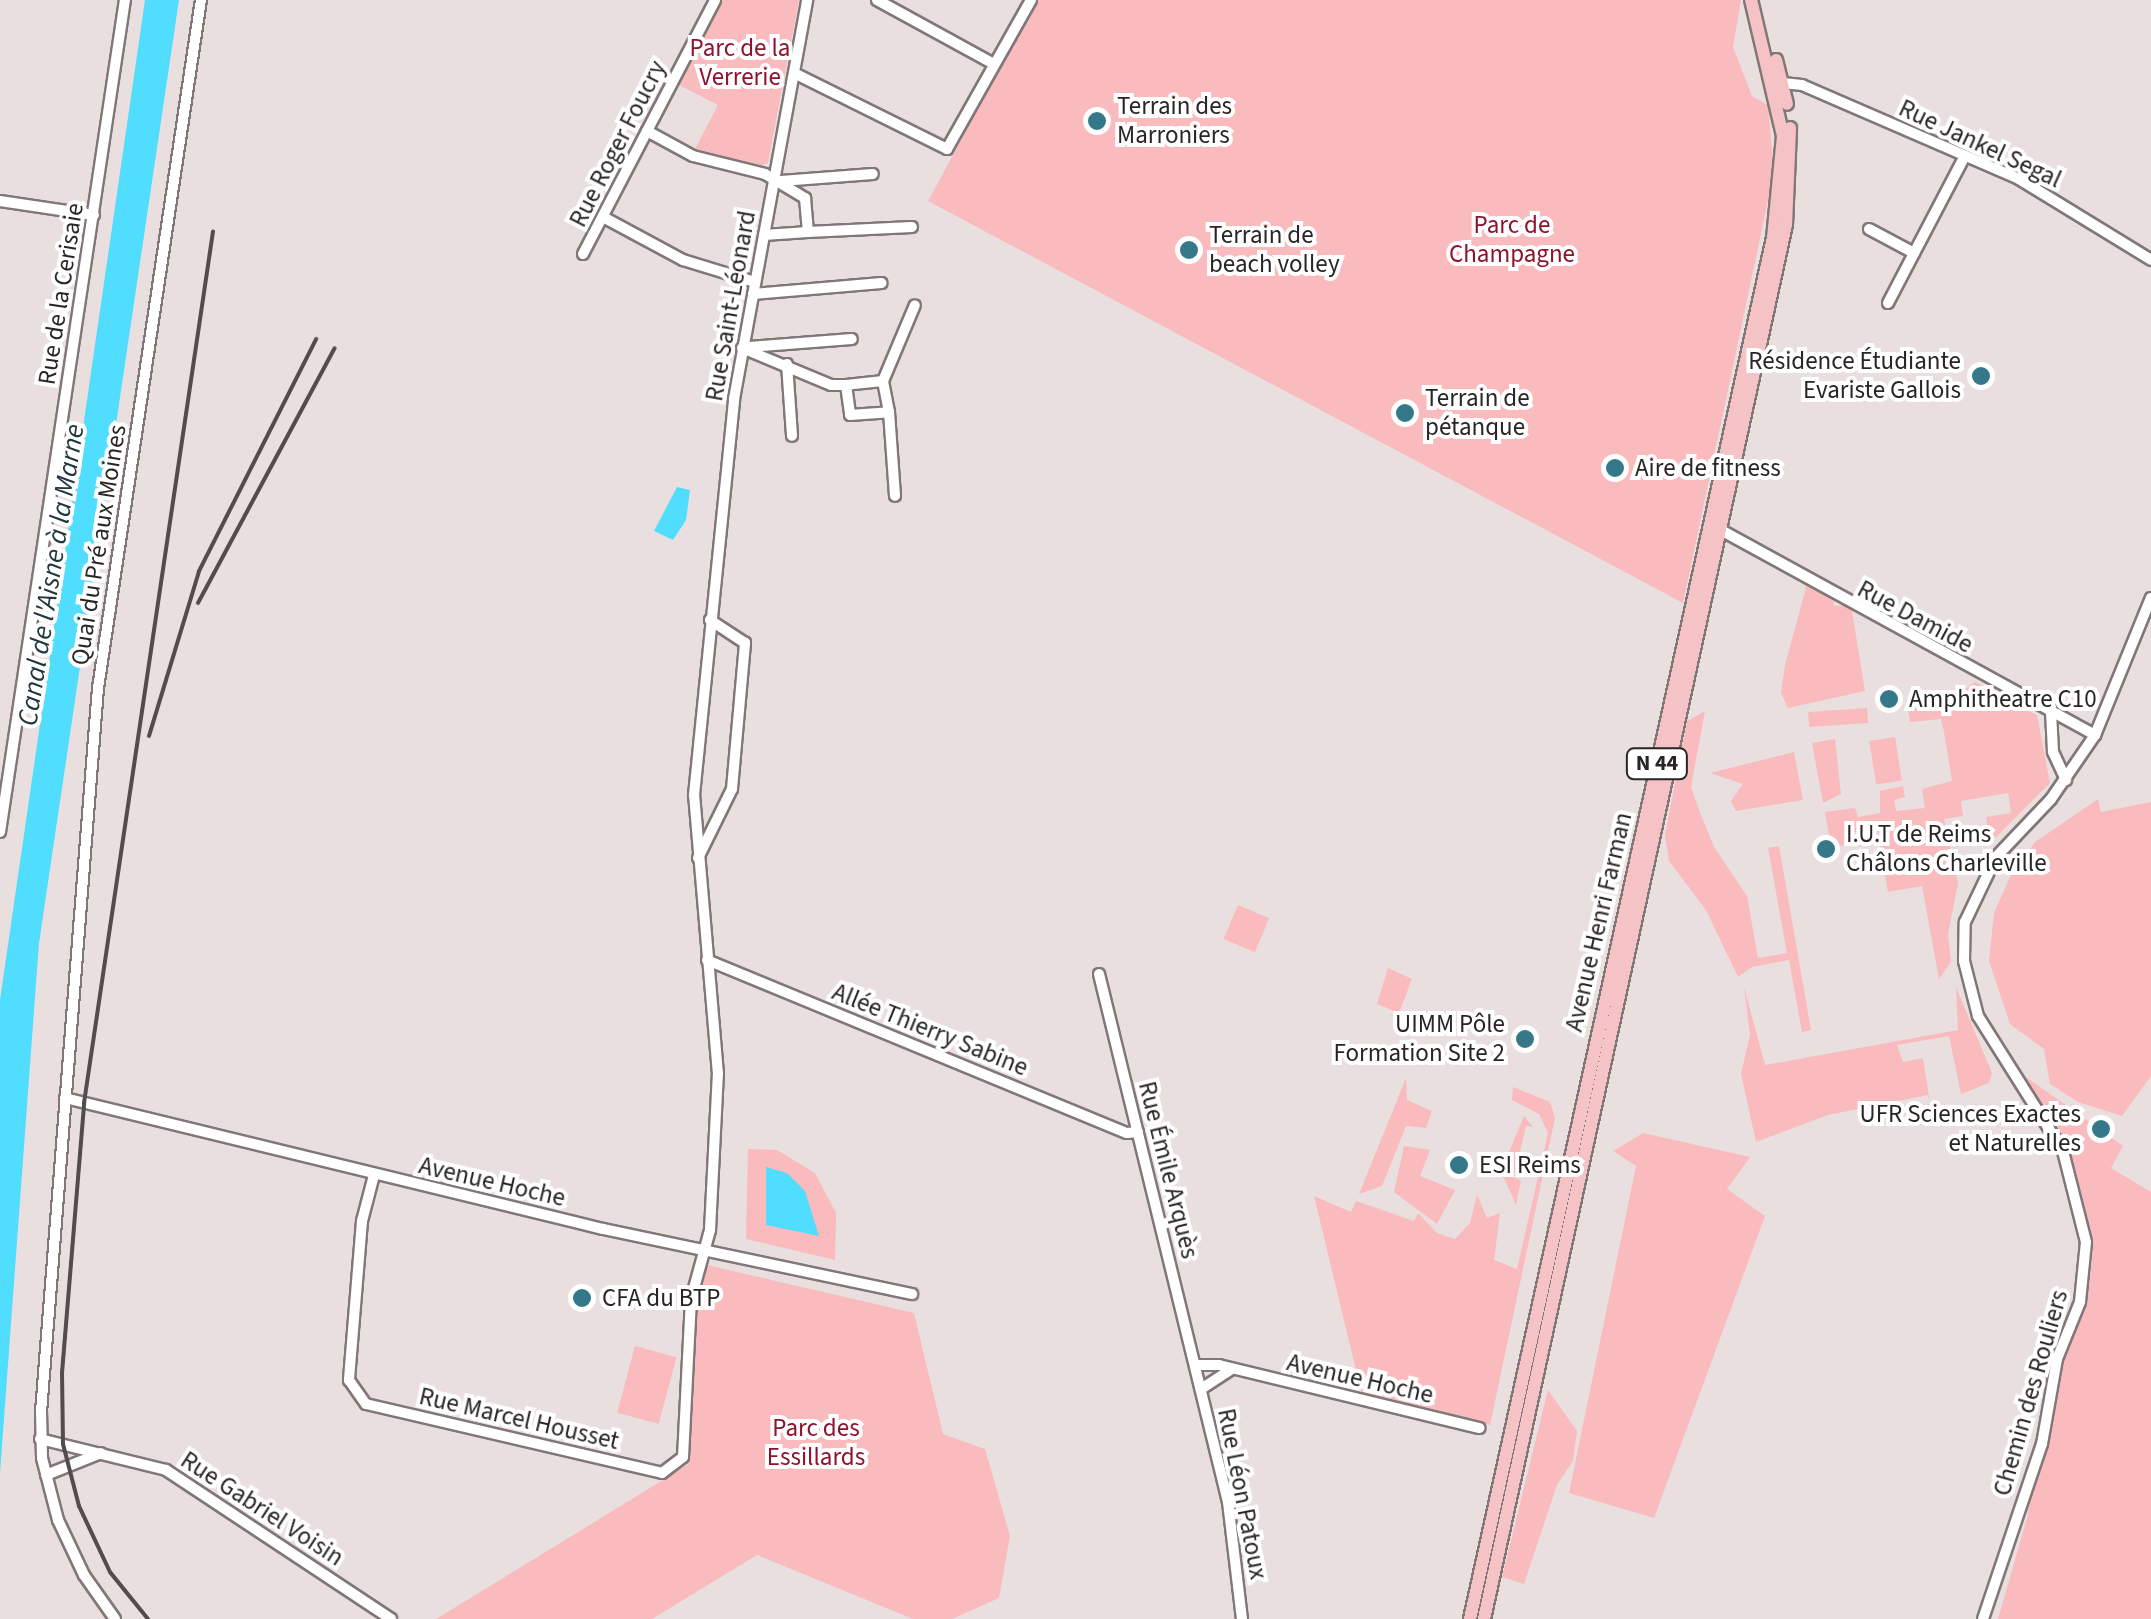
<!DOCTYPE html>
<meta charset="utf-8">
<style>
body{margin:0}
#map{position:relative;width:2151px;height:1619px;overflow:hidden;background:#eadfdf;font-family:"Source Sans 3",sans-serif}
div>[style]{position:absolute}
.green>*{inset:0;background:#f9bbbd;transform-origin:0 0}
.water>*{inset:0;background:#51ddfe}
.roads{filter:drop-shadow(2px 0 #817777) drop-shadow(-2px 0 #817777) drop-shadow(0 2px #817777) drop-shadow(0 -2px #817777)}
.minor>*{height:10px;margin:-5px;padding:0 5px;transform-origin:5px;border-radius:5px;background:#fff}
.major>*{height:12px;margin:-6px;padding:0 6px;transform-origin:6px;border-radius:6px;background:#f5c2c5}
.rail>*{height:4px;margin:-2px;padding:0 2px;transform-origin:2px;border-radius:2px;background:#524c4c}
.dots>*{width:28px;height:28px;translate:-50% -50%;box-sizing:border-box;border:5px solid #fff;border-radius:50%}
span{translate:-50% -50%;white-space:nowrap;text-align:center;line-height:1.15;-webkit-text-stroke:8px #fff;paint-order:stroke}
.shield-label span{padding:2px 8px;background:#fff;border:2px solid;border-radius:8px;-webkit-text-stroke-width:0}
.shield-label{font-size:22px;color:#292525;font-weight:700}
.park-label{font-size:25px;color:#8f122d}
.poi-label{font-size:25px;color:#292525}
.left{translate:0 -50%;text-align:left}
.right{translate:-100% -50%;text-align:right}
.street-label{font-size:25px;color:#292525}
.water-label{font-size:28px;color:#20373e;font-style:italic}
</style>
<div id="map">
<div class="green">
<div style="clip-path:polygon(722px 0,799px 0,768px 163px,760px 166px,695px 149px,718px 105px,679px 85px)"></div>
<div style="clip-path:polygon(1037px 0,1741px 0,1733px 47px,1752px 96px,1768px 105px,1774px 172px,1683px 603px,928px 201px)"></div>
<div style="clip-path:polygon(1808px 580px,1833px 595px,1834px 606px,1851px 605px,1865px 691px,1788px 708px,1781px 693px,1785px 665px)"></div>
<div style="clip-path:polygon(1975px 682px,2037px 715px,2050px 783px,1990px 843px,1986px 817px,2011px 813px,2008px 793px,1961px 801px,1963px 816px,1944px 819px,1958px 883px,1948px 934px,1951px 962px,1939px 979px,1922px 886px,1888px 892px,1877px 829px,1852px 833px,1854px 844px,1831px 847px,1825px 812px,1855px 808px,1858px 817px,1880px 813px,1880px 791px,1903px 786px,1905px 797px,1894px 800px,1896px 811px,1925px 808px,1922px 789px,1952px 781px,1944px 732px,1941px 719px,1910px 722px,1907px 703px,1962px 691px)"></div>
<div style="left:1867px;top:708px;width:15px;height:59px;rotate:86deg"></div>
<div style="clip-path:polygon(1705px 711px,1691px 787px,1699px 810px,1714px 847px,1747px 896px,1758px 958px,1787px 953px,1768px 848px,1779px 846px,1811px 1030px,1802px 1032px,1789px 960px,1752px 967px,1738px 977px,1706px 910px,1669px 861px,1665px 835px,1687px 721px)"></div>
<div style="left:1895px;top:737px;width:44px;height:26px;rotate:81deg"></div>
<div style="clip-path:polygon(1835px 739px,1841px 794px,1823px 803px,1812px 743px)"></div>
<div style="clip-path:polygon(1794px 752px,1803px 800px,1736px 811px,1731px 801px,1743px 784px,1710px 773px)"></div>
<div style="clip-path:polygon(2098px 799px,2101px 812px,2151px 802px,2151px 1076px,2122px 1116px,2078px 1102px,2050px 1084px,2044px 1049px,2010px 1024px,1989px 961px,1994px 913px,2010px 877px,2035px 842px)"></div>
<div style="left:1238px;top:905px;width:34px;height:37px;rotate:23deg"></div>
<div style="clip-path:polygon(1388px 968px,1412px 979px,1399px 1013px,1377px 1004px)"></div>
<div style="clip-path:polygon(1744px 987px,1765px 1065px,1958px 1030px,1956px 987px,1992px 1073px,1989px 1083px,1961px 1094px,1949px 1036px,1897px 1045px,1903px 1062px,1923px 1058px,1930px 1103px,1928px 1095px,1828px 1115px,1756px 1142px,1741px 1074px,1750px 1035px)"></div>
<div style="clip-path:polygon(2002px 1060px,2123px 1146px,2111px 1168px,2151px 1192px,2151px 1619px,1998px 1619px,2027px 1518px,2053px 1374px,2080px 1302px,2086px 1242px,2055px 1136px)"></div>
<div style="clip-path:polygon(1406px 1078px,1407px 1100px,1432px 1111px,1426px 1128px,1406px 1126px,1382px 1186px,1359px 1194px)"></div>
<div style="clip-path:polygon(1513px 1087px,1550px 1102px,1555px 1118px,1490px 1425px,1362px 1395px,1314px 1196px,1351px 1212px,1356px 1201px,1414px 1221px,1418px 1213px,1437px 1233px,1455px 1239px,1470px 1223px,1477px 1195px,1487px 1218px,1500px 1213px,1494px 1260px,1517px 1269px,1548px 1133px,1539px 1114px,1512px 1100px)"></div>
<div style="clip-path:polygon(1524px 1116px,1533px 1127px,1526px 1126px,1514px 1178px,1521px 1180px,1516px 1205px,1501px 1171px)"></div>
<div style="clip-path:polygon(1643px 1133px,1750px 1157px,1727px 1189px,1765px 1216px,1654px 1518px,1569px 1493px,1636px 1166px,1613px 1151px)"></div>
<div style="clip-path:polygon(1404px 1146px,1430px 1150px,1420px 1176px,1455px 1190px,1437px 1224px,1394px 1192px)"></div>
<div style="clip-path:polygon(748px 1149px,777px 1150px,815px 1173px,836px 1213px,835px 1260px,746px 1239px)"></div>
<div style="clip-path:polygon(707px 1265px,914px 1313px,943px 1434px,985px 1449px,1010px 1536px,999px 1598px,952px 1619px,913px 1619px,757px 1555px,652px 1619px,436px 1619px,689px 1464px,698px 1301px)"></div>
<div style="left:635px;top:1346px;width:43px;height:69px;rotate:15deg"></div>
<div style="clip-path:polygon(1548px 1390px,1577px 1431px,1573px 1461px,1557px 1485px,1524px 1584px,1502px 1577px)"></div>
</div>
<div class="water">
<div style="clip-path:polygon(145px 0,179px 0,39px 943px,0 1473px,0 1000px)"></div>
<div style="clip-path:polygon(677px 487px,690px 490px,686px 520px,673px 540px,654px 531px)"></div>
<div style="clip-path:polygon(766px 1167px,787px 1173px,805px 1191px,819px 1236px,766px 1225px)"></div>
</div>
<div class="roads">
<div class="minor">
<div style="left:877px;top:0;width:133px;rotate:28.7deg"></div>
<div style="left:794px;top:73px;width:171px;rotate:26.4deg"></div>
<div style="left:947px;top:149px;width:171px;rotate:-60.6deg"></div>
<div style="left:1783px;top:83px;width:19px;rotate:6deg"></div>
<div style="left:1802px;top:85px;width:236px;rotate:23.4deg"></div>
<div style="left:2019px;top:179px;width:155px;rotate:31.5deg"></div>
<div style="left:647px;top:131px;width:52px;rotate:28.5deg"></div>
<div style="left:693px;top:156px;width:74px;rotate:14deg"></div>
<div style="left:765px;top:174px;width:47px;rotate:31deg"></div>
<div style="left:805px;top:198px;width:34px;rotate:85deg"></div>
<div style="left:808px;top:232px;width:44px;rotate:176.1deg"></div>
<div style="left:781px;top:181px;width:92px;rotate:-4.4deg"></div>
<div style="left:0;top:201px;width:95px;rotate:8.5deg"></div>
<div style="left:603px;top:217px;width:91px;rotate:28.3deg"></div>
<div style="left:683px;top:260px;width:75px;rotate:17deg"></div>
<div style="left:1869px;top:229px;width:51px;rotate:28.1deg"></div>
<div style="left:808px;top:232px;width:104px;rotate:-2.8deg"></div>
<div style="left:583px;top:254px;width:286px;rotate:-62.5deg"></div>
<div style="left:753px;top:294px;width:129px;rotate:-4.9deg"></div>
<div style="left:1888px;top:303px;width:166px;rotate:-62.4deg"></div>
<div style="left:749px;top:347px;width:103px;rotate:-4.4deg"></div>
<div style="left:742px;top:348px;width:96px;rotate:22.6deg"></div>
<div style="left:831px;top:385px;width:15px"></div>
<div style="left:846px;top:385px;width:30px;rotate:82deg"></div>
<div style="left:850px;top:415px;width:39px;rotate:-4deg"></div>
<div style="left:889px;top:412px;width:32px;rotate:-101deg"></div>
<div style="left:883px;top:381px;width:37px;rotate:174deg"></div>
<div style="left:787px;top:364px;width:72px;rotate:86deg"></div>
<div style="left:883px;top:381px;width:82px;rotate:-67.2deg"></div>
<div style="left:889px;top:412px;width:84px;rotate:85.9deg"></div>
<div style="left:1719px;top:529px;width:429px;rotate:28.7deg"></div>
<div style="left:2051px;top:712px;width:40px;rotate:87.1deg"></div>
<div style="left:2053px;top:752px;width:31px;rotate:65deg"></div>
<div style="left:0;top:832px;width:841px;rotate:-81.46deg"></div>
<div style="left:698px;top:858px;width:77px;rotate:-63.8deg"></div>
<div style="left:732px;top:789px;width:147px;rotate:-84.9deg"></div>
<div style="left:745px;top:643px;width:42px;rotate:-146.7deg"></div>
<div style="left:707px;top:960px;width:454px;rotate:22.4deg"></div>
<div style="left:1127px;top:1133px;width:11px;rotate:-5deg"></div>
<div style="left:1099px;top:974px;width:544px;rotate:76.27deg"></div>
<div style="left:1228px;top:1502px;width:118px;rotate:83.2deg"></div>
<div style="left:65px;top:1098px;width:554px;rotate:13.68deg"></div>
<div style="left:603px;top:1229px;width:316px;rotate:11.9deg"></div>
<div style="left:374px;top:1175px;width:48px;rotate:104.6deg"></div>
<div style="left:362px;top:1221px;width:160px;rotate:94.7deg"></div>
<div style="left:349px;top:1380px;width:29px;rotate:55deg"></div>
<div style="left:366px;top:1404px;width:304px;rotate:13.1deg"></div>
<div style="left:662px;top:1473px;width:26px;rotate:-37deg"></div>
<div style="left:683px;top:1457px;width:158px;rotate:-87.1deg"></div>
<div style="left:691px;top:1299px;width:72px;rotate:-74.6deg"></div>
<div style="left:710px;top:1230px;width:156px;rotate:-87.1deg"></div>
<div style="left:718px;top:1074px;width:280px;rotate:-94.9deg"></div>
<div style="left:694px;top:795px;width:398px;rotate:-84.2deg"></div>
<div style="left:734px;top:399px;width:406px;rotate:-79.6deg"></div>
<div style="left:1195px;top:1365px;width:24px"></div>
<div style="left:1219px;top:1365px;width:268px;rotate:13.6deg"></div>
<div style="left:1201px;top:1389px;width:37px;rotate:-33deg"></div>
<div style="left:40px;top:1439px;width:130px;rotate:13.8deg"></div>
<div style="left:166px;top:1470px;width:270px;rotate:33.5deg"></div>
<div style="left:46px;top:1475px;width:59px;rotate:-21.8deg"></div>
<div style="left:115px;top:1619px;width:54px;rotate:-125.2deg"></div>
<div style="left:84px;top:1575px;width:61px;rotate:-115.3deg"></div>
<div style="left:58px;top:1520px;width:64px;rotate:-104.5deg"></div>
<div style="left:42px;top:1458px;width:46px;rotate:-91.2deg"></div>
<div style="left:41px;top:1412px;width:726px;rotate:-85.5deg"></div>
<div style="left:98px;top:688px;width:696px;rotate:-81.49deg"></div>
<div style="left:1983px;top:1619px;width:185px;rotate:-71.4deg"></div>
<div style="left:2042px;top:1444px;width:86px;rotate:-80deg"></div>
<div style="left:2057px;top:1359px;width:61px;rotate:-68deg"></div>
<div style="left:2080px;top:1302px;width:60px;rotate:-84.3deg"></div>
<div style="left:2086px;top:1242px;width:94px;rotate:-104.2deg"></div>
<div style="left:2063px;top:1151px;width:160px;rotate:-122.2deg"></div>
<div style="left:1978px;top:1016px;width:57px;rotate:-104.3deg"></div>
<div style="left:1964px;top:961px;width:39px;rotate:-89deg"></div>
<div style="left:1965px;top:922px;width:72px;rotate:-64.5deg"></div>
<div style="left:1996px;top:857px;width:80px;rotate:-46.5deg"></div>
<div style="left:2051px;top:799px;width:78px;rotate:-55.5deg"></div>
<div style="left:2095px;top:735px;width:148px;rotate:-67.8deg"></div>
</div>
<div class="major">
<div style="left:1776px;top:60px;width:45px;rotate:76deg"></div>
<div style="left:1470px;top:1619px;width:1414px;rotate:-77.63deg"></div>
<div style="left:1773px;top:238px;width:102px;rotate:-84.4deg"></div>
<div style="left:1783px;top:136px;width:140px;rotate:-103.2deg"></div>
<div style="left:1484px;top:1619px;width:1426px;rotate:-77.78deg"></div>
<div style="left:1786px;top:225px;width:97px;rotate:-87.6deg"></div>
</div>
</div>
<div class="rail">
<div style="left:198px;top:603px;width:289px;rotate:-61.8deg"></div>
<div style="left:149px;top:736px;width:172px;rotate:-73.1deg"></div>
<div style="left:199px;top:571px;width:260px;rotate:-63.2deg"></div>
<div style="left:148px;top:1619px;width:60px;rotate:-129deg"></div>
<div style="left:110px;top:1572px;width:73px;rotate:-115.2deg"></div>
<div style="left:79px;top:1506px;width:64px;rotate:-104.5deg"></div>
<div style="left:63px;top:1444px;width:71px;rotate:-90.8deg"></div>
<div style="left:62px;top:1373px;width:271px;rotate:-85.3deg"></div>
<div style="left:84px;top:1103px;width:881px;rotate:-81.58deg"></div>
</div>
<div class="dots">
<div style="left:1097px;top:121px;background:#357889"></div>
<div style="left:1189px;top:250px;background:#357889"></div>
<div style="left:1981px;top:376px;background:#357889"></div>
<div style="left:1405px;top:413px;background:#357889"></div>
<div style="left:1615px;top:468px;background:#357889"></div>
<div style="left:1889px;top:699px;background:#357889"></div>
<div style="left:1826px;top:849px;background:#357889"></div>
<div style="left:1525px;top:1039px;background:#357889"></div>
<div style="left:2101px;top:1129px;background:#357889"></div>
<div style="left:1459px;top:1165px;background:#357889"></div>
<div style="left:582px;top:1298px;background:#357889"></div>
</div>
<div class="shield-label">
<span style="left:1657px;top:764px">N 44</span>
</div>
<div class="park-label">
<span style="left:740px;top:63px">Parc de la<br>Verrerie</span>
<span style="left:1512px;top:240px">Parc de<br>Champagne</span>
<span style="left:816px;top:1443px">Parc des<br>Essillards</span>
</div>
<div class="poi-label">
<span class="left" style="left:1117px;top:121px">Terrain des<br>Marroniers</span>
<span class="left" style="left:1209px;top:250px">Terrain de<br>beach volley</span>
<span class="right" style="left:1961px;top:376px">Résidence Étudiante<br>Evariste Gallois</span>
<span class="left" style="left:1425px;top:413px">Terrain de<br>pétanque</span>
<span class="left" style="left:1635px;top:468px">Aire de fitness</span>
<span class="left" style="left:1909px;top:699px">Amphitheatre C10</span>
<span class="left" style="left:1846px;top:849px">I.U.T de Reims<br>Châlons Charleville</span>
<span class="right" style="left:1505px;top:1039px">UIMM Pôle<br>Formation Site 2</span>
<span class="right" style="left:2081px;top:1129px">UFR Sciences Exactes<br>et Naturelles</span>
<span class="left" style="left:1479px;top:1165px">ESI Reims</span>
<span class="left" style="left:602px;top:1298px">CFA du BTP</span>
</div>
<div class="street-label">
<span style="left:618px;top:144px;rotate:-63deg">Rue Roger Foucry</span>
<span style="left:1980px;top:144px;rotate:25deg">Rue Jankel Segal</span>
<span style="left:61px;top:294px;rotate:-81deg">Rue de la Cerisaie</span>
<span style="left:731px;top:306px;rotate:-80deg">Rue Saint-Léonard</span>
<span style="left:99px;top:545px;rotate:-81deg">Quai du Pré aux Moines</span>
<span style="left:1915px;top:617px;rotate:28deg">Rue Damide</span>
<span style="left:1599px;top:922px;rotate:-77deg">Avenue Henri Farman</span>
<span style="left:930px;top:1030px;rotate:22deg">Allée Thierry Sabine</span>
<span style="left:1168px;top:1170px;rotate:76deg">Rue Émile Arquès</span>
<span style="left:492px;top:1182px;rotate:13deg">Avenue Hoche</span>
<span style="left:1360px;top:1379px;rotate:13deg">Avenue Hoche</span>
<span style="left:2031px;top:1393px;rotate:-74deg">Chemin des Rouliers</span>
<span style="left:519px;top:1419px;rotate:13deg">Rue Marcel Housset</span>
<span style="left:1242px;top:1494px;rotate:79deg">Rue Léon Patoux</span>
<span style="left:262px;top:1509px;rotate:33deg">Rue Gabriel Voisin</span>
</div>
<div class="water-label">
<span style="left:51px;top:575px;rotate:-81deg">Canal de l'Aisne à la Marne</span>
</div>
</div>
